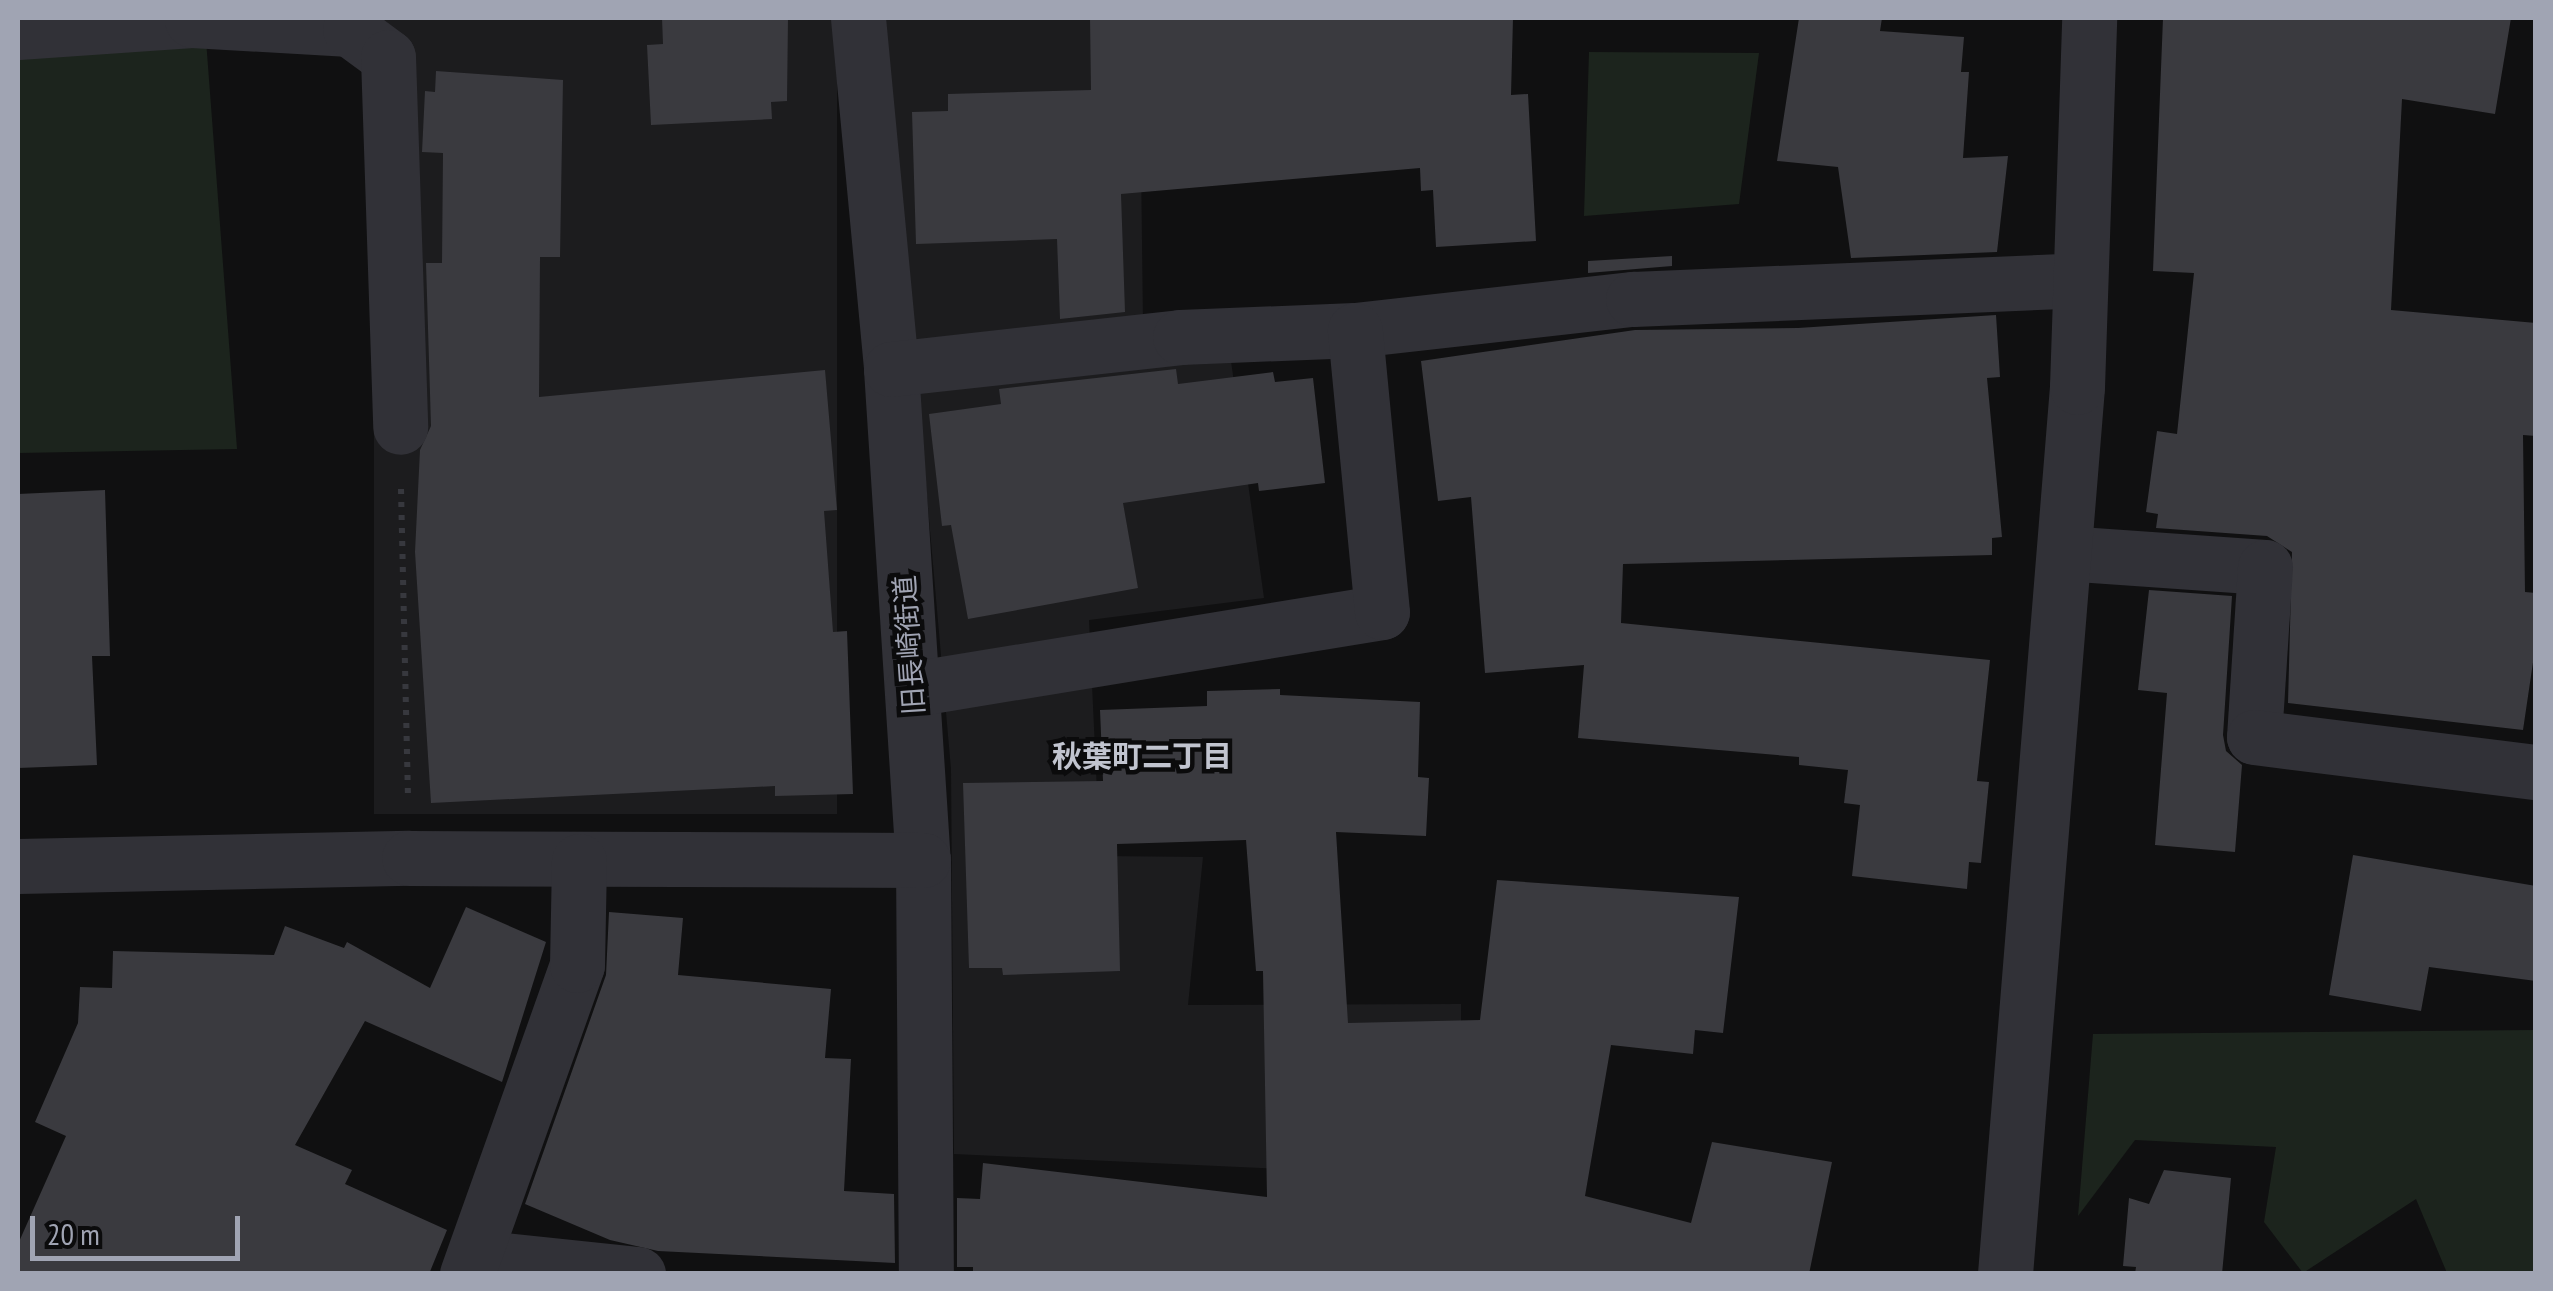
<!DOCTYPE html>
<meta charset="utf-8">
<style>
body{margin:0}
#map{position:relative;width:2553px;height:1291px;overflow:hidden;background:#101011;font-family:"PT Sans Narrow","Noto Sans JP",sans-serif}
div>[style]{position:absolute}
.built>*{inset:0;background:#1c1c1e;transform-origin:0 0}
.green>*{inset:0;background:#1c241d}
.building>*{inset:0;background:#3a3a3f}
.path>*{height:6px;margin-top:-3px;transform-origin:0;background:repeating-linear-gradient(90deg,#37383e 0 5px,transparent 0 13px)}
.minor>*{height:55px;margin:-27.5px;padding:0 27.5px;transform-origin:27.5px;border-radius:27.5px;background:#313137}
span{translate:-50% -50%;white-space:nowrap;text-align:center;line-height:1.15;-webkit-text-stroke:9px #0b0b0c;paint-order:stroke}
.street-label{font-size:28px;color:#a0a4b3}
.neighbourhood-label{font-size:30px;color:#c1c4cf;font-weight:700}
.frame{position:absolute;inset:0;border:20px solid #a0a4b3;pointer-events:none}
.scale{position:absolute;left:30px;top:1216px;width:210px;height:45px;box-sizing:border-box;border:5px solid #a0a4b3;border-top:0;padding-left:12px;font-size:30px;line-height:35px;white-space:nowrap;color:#a0a4b3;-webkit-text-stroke:8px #0b0b0c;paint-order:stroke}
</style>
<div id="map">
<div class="built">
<div style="left:374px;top:18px;width:463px;height:796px"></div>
<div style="clip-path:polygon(885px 18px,1245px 18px,1245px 66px,1140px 76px,1143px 323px,1226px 325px,1264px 598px,1089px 620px,1100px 856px,1203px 857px,1188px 1005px,1461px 1004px,1462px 1177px,954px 1154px,951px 769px)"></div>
</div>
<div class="green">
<div style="clip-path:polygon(206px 40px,237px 449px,18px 453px,18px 53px)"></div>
<div style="clip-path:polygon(1589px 52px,1759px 53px,1739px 204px,1584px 216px)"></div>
<div style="clip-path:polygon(2535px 1030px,2535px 1273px,2447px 1273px,2416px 1199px,2303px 1273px,2264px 1222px,2276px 1147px,2135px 1140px,2078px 1216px,2093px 1034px)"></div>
</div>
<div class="building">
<div style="clip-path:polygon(662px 18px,788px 18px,787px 101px,771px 102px,772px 119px,651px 125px,647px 45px,663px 44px)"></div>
<div style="clip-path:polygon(1090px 18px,1513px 18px,1511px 95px,1528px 94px,1536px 241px,1436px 247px,1433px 190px,1421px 191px,1420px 168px,1121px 194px,1125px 312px,1060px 319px,1057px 239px,916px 244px,912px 112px,948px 111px,948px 94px,1091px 90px)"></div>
<div style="clip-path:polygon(1799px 18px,1882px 18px,1880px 31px,1964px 37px,1961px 72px,1969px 72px,1963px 158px,2008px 156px,1997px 252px,1851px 258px,1838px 167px,1777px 161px)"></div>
<div style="clip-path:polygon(2163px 18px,2511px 18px,2495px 114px,2402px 99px,2391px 310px,2536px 323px,2536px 436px,2523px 435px,2525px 592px,2536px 593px,2536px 642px,2523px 730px,2288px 703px,2292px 552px,2267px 536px,2156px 528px,2158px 514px,2146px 512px,2157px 431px,2177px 434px,2194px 273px,2153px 271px)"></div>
<div style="clip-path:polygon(436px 71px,563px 80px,560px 257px,540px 257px,539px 397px,825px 370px,837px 510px,824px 511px,833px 632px,847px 631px,853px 794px,775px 796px,775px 786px,431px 803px,415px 552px,420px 450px,431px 426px,426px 263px,442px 263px,443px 153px,422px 152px,425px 91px,435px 92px)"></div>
<div style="clip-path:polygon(1672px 256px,1672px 266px,1588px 273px,1588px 261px)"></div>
<div style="clip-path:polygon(1996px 315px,2000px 377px,1987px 378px,2002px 537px,1992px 538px,1992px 555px,1623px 564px,1621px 623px,1990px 660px,1977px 781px,1989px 782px,1981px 863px,1969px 862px,1967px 889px,1852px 876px,1860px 805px,1844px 803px,1848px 770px,1799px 765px,1799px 757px,1578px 738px,1584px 665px,1485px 673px,1471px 497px,1438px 501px,1421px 361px,1635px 330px,1798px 328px)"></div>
<div style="clip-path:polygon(1176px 369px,1178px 384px,1273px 372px,1275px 382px,1313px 378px,1325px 483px,1259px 491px,1258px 483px,1123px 503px,1138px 588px,968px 619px,951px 525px,942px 526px,929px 414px,1001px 404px,999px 389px)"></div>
<div style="clip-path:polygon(105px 490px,110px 656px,92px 656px,97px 765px,18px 768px,18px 494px)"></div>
<div style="clip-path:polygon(2149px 590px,2232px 596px,2223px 735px,2226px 751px,2242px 765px,2235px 852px,2155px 845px,2167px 693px,2138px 690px)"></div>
<div style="clip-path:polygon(1280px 689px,1280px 695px,1420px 702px,1418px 777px,1429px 778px,1426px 836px,1336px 832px,1348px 1023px,1480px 1020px,1497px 880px,1739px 897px,1723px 1033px,1695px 1030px,1693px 1054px,1611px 1045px,1585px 1196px,1691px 1223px,1712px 1142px,1832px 1162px,1809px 1274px,973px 1274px,973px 1267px,957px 1267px,957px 1198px,980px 1199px,983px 1163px,1267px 1197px,1263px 971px,1256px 971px,1246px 840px,1117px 844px,1120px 971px,1003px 975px,1002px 968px,969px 968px,963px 783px,1103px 781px,1100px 710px,1207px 706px,1207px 691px)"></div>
<div style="clip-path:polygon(2353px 855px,2536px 886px,2536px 981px,2429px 967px,2421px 1011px,2329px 995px)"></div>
<div style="clip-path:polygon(466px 907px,546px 942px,502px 1082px,365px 1021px,295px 1145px,352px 1170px,345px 1184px,447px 1230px,429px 1274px,18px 1274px,18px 1244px,66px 1136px,35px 1122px,78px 1023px,80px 987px,112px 988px,113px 951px,274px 955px,285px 926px,344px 948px,347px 942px,430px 988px)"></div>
<div style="clip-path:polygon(609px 912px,683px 918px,678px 975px,831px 989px,825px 1058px,851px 1059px,844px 1191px,894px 1194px,895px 1263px,658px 1251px,610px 1240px,525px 1204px,606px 975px)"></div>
<div style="clip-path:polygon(2164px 1170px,2231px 1178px,2222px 1274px,2135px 1274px,2136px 1267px,2123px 1266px,2129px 1198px,2149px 1204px)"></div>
</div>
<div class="path">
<div style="left:401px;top:489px;width:308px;rotate:88.7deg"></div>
</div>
<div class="minor">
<div style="left:858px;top:18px;width:353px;rotate:84.6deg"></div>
<div style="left:891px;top:369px;width:492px;rotate:86.3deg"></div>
<div style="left:923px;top:860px;width:414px;rotate:89.6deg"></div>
<div style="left:18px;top:32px;width:174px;rotate:-3.9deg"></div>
<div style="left:192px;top:20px;width:158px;rotate:3.3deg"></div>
<div style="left:350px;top:29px;width:47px;rotate:36.4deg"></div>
<div style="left:388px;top:57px;width:370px;rotate:88.1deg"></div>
<div style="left:891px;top:369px;width:291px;rotate:-6.3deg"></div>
<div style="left:1180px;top:337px;width:175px;rotate:-2.3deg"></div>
<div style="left:1355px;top:330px;width:280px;rotate:-6.4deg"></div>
<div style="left:1633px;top:299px;width:447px;rotate:-2.4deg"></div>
<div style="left:2064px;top:553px;width:201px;rotate:4deg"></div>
<div style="left:2265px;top:567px;width:170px;rotate:93.7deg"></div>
<div style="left:2254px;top:737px;width:284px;rotate:7.1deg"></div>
<div style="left:912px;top:689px;width:476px;rotate:-9.3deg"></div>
<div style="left:1382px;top:612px;width:283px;rotate:-95.5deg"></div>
<div style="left:18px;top:866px;width:391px;rotate:-1.2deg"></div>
<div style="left:409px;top:858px;width:514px;rotate:0.22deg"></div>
<div style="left:475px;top:1257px;width:164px;rotate:6deg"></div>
<div style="left:467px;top:1274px;width:328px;rotate:-70.4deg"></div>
<div style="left:577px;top:965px;width:104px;rotate:-88.9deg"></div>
<div style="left:2005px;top:1274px;width:890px;rotate:-85.36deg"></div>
<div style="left:2077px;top:387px;width:369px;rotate:-88.1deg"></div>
</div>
<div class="street-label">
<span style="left:909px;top:645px;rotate:-94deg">旧長崎街道</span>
</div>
<div class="neighbourhood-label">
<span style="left:1142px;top:756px">秋葉町二丁目</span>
</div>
<div class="frame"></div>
<div class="scale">20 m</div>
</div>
